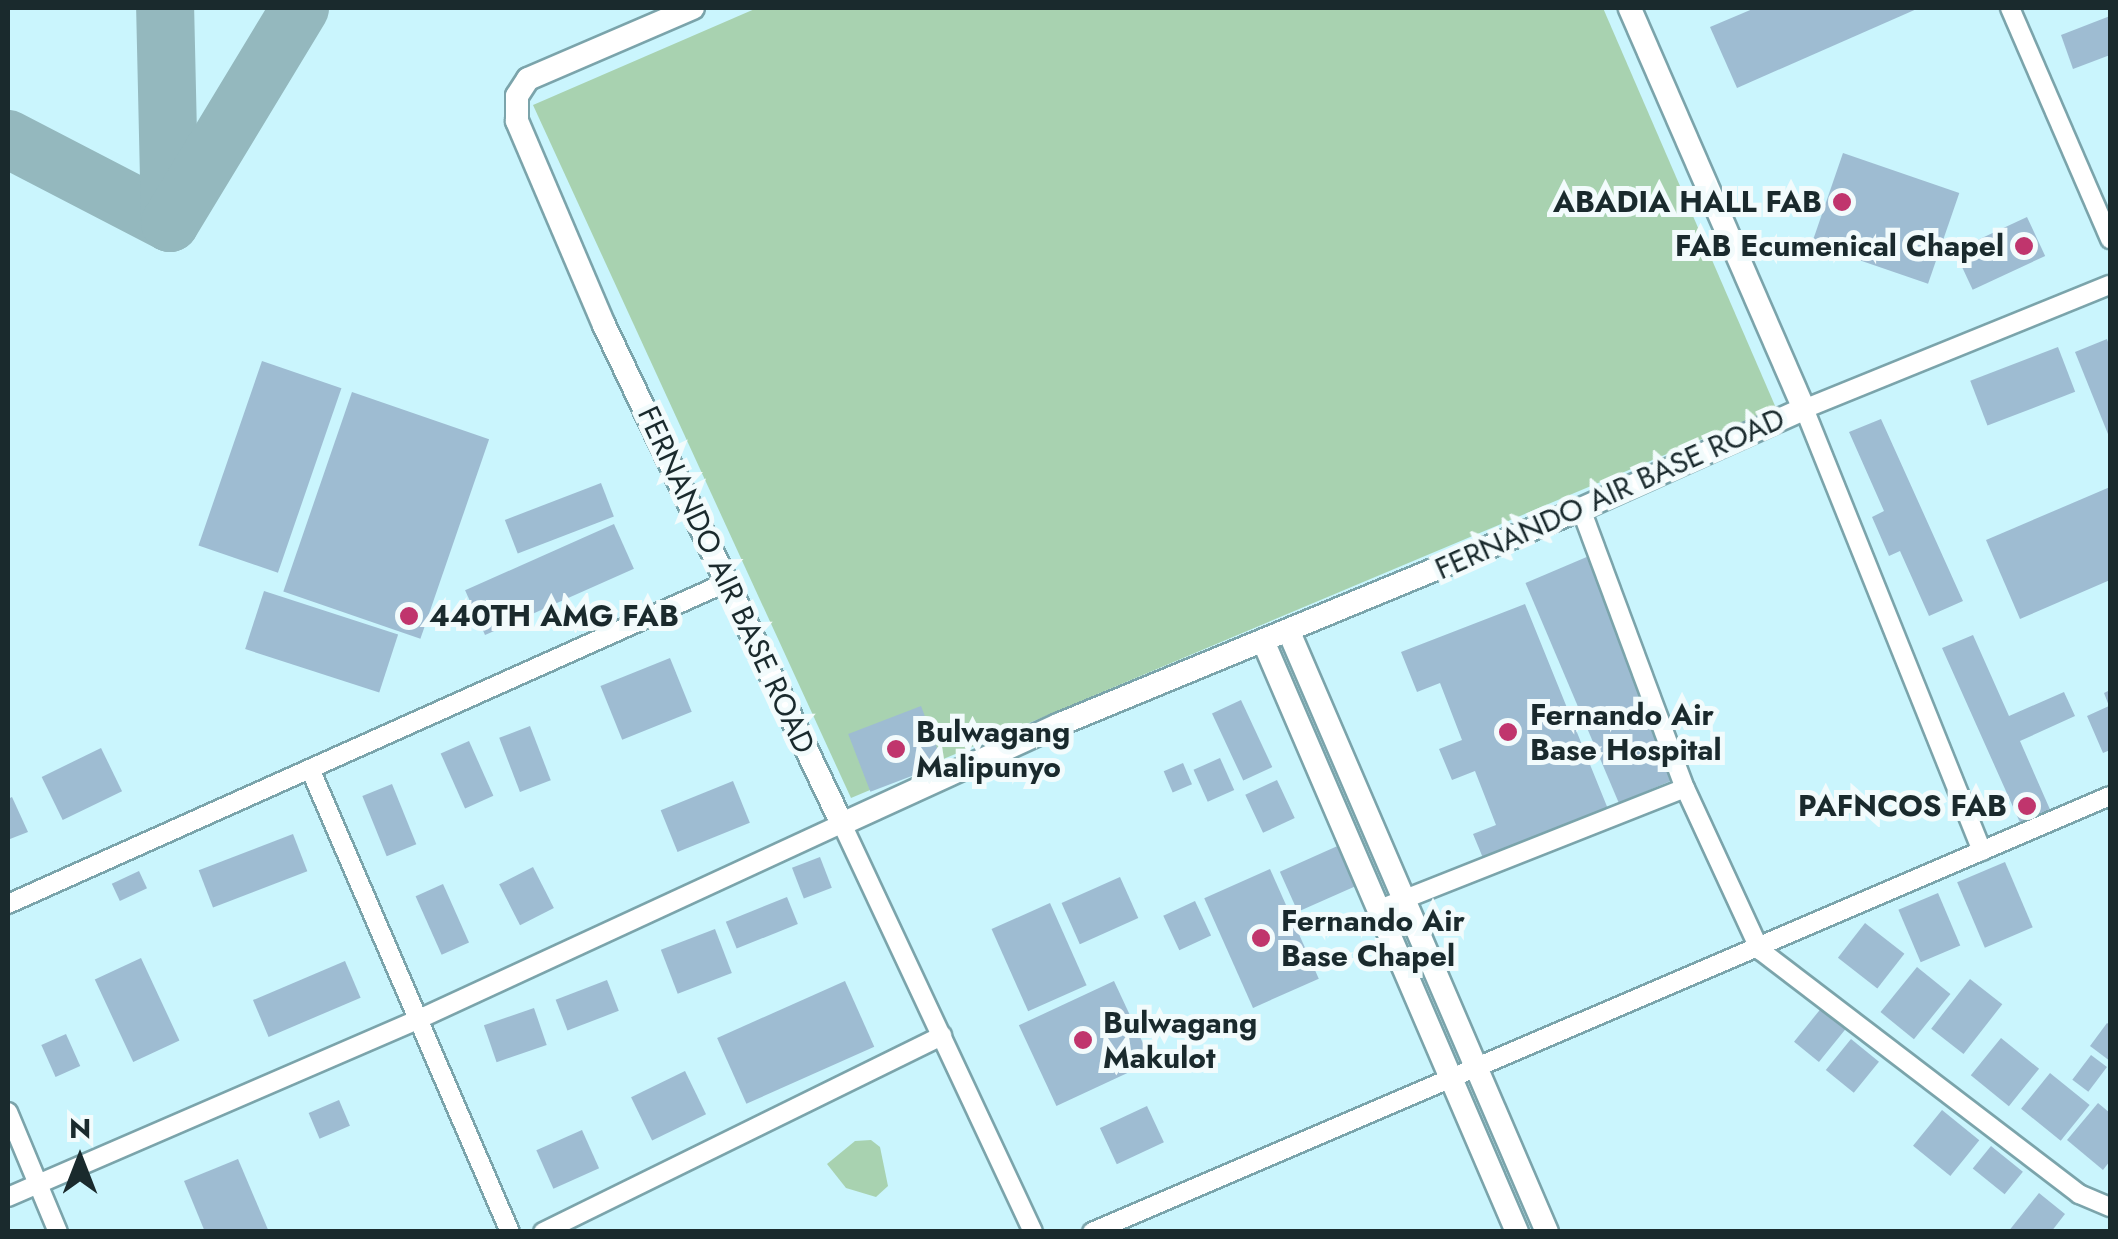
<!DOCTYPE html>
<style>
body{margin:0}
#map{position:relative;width:2118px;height:1239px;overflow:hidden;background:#caf5fd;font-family:Jost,sans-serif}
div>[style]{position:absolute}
.green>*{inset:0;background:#a8d2b0}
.taxiway>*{height:58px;margin:-29px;padding:0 29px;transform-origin:29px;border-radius:29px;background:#94b8be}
.building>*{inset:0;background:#9ebcd2;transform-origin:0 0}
.roads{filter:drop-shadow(2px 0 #7ba4ab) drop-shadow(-2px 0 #7ba4ab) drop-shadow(0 2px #7ba4ab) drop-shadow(0 -2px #7ba4ab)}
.minor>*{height:18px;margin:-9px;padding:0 9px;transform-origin:9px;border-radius:9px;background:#fff}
.tertiary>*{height:22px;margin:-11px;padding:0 11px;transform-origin:11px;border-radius:11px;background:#fff}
.dots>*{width:28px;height:28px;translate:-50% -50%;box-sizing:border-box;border:5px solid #f2fbfc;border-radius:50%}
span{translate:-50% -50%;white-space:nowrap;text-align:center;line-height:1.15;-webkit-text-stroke:10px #f2fbfc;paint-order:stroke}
.poi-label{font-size:30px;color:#1a2a2d;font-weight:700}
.right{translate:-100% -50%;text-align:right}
.left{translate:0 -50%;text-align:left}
.street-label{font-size:30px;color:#1a2a2d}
.frame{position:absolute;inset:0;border:10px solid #1a2a2d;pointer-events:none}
.north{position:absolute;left:30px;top:1109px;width:100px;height:100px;-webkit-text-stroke:8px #f2fbfc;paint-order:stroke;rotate:0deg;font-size:28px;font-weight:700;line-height:40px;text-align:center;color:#1a2a2d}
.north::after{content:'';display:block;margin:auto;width:35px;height:45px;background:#1a2a2d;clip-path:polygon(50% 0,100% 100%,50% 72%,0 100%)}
</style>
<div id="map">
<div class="green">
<div style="clip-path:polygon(757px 8px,1603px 8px,1776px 408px,851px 798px,533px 105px)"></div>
<div style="clip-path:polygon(871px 1140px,880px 1147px,888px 1186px,876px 1197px,846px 1188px,827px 1164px,855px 1141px)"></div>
</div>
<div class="taxiway">
<div style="left:8px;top:139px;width:182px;rotate:27.4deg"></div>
<div style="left:170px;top:223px;width:215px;rotate:-91.3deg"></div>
<div style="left:170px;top:223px;width:251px;rotate:-58.8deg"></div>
</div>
<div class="building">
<div style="clip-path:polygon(1755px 8px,1919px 8px,1737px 88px,1710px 27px)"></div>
<div style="clip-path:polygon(2110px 16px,2110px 55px,2073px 69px,2061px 35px)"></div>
<div style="left:1843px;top:153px;width:123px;height:96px;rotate:19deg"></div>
<div style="left:2027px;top:217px;width:43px;height:80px;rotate:65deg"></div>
<div style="clip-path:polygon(2107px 339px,2110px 348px,2110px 439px,2075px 352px)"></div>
<div style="left:2058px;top:347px;width:48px;height:94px;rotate:69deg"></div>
<div style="left:262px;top:361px;width:84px;height:195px;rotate:19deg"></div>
<div style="left:352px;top:392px;width:145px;height:211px;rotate:19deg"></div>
<div style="clip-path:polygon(1881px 419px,1963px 601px,1929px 616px,1900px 551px,1889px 556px,1872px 517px,1884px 511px,1849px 432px)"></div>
<div style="left:601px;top:483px;width:36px;height:103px;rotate:69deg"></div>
<div style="clip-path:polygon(2110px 487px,2110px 580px,2020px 619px,1986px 540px)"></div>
<div style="left:614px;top:524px;width:49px;height:163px;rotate:66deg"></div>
<div style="left:1589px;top:556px;width:239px;height:69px;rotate:67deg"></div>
<div style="left:264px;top:591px;width:141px;height:61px;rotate:18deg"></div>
<div style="clip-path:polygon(1525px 604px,1608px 809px,1483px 858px,1473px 834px,1496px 825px,1475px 771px,1452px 780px,1439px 749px,1462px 740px,1440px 683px,1417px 692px,1401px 652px)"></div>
<div style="clip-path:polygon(1973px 635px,2009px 716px,2064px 692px,2075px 716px,2020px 741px,2052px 814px,2022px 827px,1942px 648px)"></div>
<div style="left:670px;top:658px;width:58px;height:75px;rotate:68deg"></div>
<div style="clip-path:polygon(2110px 690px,2110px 750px,2103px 753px,2087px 716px,2109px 706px,2104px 693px)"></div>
<div style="left:1241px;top:700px;width:74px;height:32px;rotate:65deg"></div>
<div style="left:921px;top:706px;width:62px;height:78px;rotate:69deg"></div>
<div style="left:530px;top:726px;width:58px;height:33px;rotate:69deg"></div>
<div style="left:469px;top:741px;width:60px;height:31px;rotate:66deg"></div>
<div style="left:101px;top:748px;width:48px;height:66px;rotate:64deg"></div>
<div style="left:1220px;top:758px;width:35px;height:29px;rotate:66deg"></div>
<div style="left:1183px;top:763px;width:23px;height:21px;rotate:67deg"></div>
<div style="left:1277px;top:780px;width:42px;height:35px;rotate:65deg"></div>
<div style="left:733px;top:781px;width:45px;height:78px;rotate:68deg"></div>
<div style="left:392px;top:784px;width:65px;height:32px;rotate:68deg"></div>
<div style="clip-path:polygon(12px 797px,28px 832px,10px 839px,8px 799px)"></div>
<div style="left:293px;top:834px;width:40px;height:101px;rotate:69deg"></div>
<div style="left:1342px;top:844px;width:44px;height:68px;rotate:66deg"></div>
<div style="left:820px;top:857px;width:33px;height:30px;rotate:69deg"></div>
<div style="left:2005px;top:862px;width:71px;height:52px;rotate:67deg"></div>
<div style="left:533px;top:867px;width:46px;height:38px;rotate:63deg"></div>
<div style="left:1270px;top:869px;width:120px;height:72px;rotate:66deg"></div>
<div style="left:139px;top:871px;width:19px;height:30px;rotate:65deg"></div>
<div style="left:1120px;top:877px;width:45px;height:64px;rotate:66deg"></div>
<div style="left:443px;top:884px;width:64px;height:30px;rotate:66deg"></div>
<div style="left:1938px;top:893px;width:57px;height:43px;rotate:67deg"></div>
<div style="left:787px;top:897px;width:29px;height:66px;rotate:68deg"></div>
<div style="left:1195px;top:901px;width:38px;height:35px;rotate:65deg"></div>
<div style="left:1050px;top:903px;width:90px;height:64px;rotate:66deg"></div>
<div style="left:1865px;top:923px;width:50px;height:44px;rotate:38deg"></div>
<div style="left:715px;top:929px;width:47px;height:58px;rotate:69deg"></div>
<div style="left:141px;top:958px;width:91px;height:51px;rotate:65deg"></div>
<div style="left:345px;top:961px;width:40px;height:100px;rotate:67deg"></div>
<div style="left:1917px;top:967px;width:43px;height:58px;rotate:39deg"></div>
<div style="left:1970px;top:979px;width:41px;height:63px;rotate:38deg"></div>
<div style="left:607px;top:980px;width:33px;height:55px;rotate:69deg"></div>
<div style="left:845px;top:981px;width:72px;height:140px;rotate:66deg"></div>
<div style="left:1114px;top:981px;width:89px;height:105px;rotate:65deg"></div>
<div style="left:1823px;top:1006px;width:32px;height:46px;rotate:39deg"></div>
<div style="left:534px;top:1008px;width:39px;height:53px;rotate:71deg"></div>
<div style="clip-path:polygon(2107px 1023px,2110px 1025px,2110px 1061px,2090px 1046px)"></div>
<div style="left:66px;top:1034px;width:35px;height:27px;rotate:66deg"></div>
<div style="left:2001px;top:1038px;width:49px;height:48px;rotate:39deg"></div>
<div style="left:1851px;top:1039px;width:36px;height:40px;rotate:39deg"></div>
<div style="left:2091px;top:1055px;width:20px;height:31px;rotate:37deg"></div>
<div style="left:685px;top:1071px;width:48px;height:60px;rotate:64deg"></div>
<div style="left:2050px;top:1073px;width:51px;height:46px;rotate:39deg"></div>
<div style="left:339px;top:1100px;width:28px;height:33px;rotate:67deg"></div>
<div style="clip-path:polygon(2098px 1103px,2110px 1113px,2110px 1161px,2103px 1170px,2067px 1140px)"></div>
<div style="left:1147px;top:1106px;width:40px;height:52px;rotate:65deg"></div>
<div style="left:1942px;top:1110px;width:48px;height:46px;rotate:39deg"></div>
<div style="left:582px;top:1130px;width:42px;height:50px;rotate:66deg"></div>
<div style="left:1991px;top:1146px;width:41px;height:29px;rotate:39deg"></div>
<div style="clip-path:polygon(238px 1159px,269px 1232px,205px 1232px,184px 1181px)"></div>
<div style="clip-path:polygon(2039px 1193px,2065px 1214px,2051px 1232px,2008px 1232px)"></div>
</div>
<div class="roads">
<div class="minor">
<div style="left:2010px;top:8px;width:252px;rotate:66.6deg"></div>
<div style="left:1581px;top:509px;width:298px;rotate:69.6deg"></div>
<div style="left:1685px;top:788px;width:179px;rotate:65.2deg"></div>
<div style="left:1760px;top:950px;width:402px;rotate:37.4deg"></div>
<div style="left:2079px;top:1194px;width:34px;rotate:23deg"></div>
<div style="left:311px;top:771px;width:502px;rotate:66.65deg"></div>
<div style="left:1982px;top:851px;width:476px;rotate:-111.9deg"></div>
<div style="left:1804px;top:409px;width:330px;rotate:-22.1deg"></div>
<div style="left:8px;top:904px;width:788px;rotate:-24.12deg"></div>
<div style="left:1377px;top:910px;width:331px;rotate:-21.6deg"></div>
<div style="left:8px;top:1112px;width:130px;rotate:67.4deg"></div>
<div style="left:8px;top:1197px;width:446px;rotate:-23.4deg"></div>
<div style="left:417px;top:1020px;width:468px;rotate:-24.8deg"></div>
<div style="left:842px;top:824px;width:450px;rotate:64.9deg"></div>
<div style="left:543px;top:1232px;width:445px;rotate:-26.2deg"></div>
<div style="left:1092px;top:1232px;width:1107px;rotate:-23.19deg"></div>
</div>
<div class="tertiary">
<div style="left:693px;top:8px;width:180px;rotate:156.7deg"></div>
<div style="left:528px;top:79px;width:20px;rotate:123deg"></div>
<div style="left:517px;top:96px;width:25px;rotate:90deg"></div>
<div style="left:517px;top:121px;width:222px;rotate:66.9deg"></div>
<div style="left:604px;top:325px;width:553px;rotate:64.5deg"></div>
<div style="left:842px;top:824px;width:238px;rotate:-24.6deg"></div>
<div style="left:1058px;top:725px;width:566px;rotate:-22.44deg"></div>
<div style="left:1581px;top:509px;width:244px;rotate:-24.2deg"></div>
<div style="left:1804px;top:409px;width:437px;rotate:-113.5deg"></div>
<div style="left:1289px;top:632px;width:653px;rotate:66.73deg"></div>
<div style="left:1264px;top:643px;width:641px;rotate:66.75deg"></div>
</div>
</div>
<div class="dots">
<div style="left:1842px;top:202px;background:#c0356d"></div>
<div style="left:2024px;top:246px;background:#c0356d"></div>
<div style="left:409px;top:616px;background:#c0356d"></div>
<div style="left:1508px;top:732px;background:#c0356d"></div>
<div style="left:896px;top:749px;background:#c0356d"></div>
<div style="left:2027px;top:806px;background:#c0356d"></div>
<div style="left:1261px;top:938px;background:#c0356d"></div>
<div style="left:1083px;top:1040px;background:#c0356d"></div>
</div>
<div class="poi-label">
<span class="right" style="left:1822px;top:202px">ABADIA HALL FAB</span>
<span class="right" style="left:2004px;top:246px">FAB Ecumenical Chapel</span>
<span class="left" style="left:429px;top:616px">440TH AMG FAB</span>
<span class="left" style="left:1530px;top:732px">Fernando Air<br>Base Hospital</span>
<span class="left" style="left:916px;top:749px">Bulwagang<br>Malipunyo</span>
<span class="right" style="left:2007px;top:806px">PAFNCOS FAB</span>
<span class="left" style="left:1281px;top:938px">Fernando Air<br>Base Chapel</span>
<span class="left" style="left:1103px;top:1040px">Bulwagang<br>Makulot</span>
</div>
<div class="street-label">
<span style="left:1610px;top:494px;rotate:-24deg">FERNANDO AIR BASE ROAD</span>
<span style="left:726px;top:580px;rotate:65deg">FERNANDO AIR BASE ROAD</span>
</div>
<div class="frame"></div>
<div class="north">N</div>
</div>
